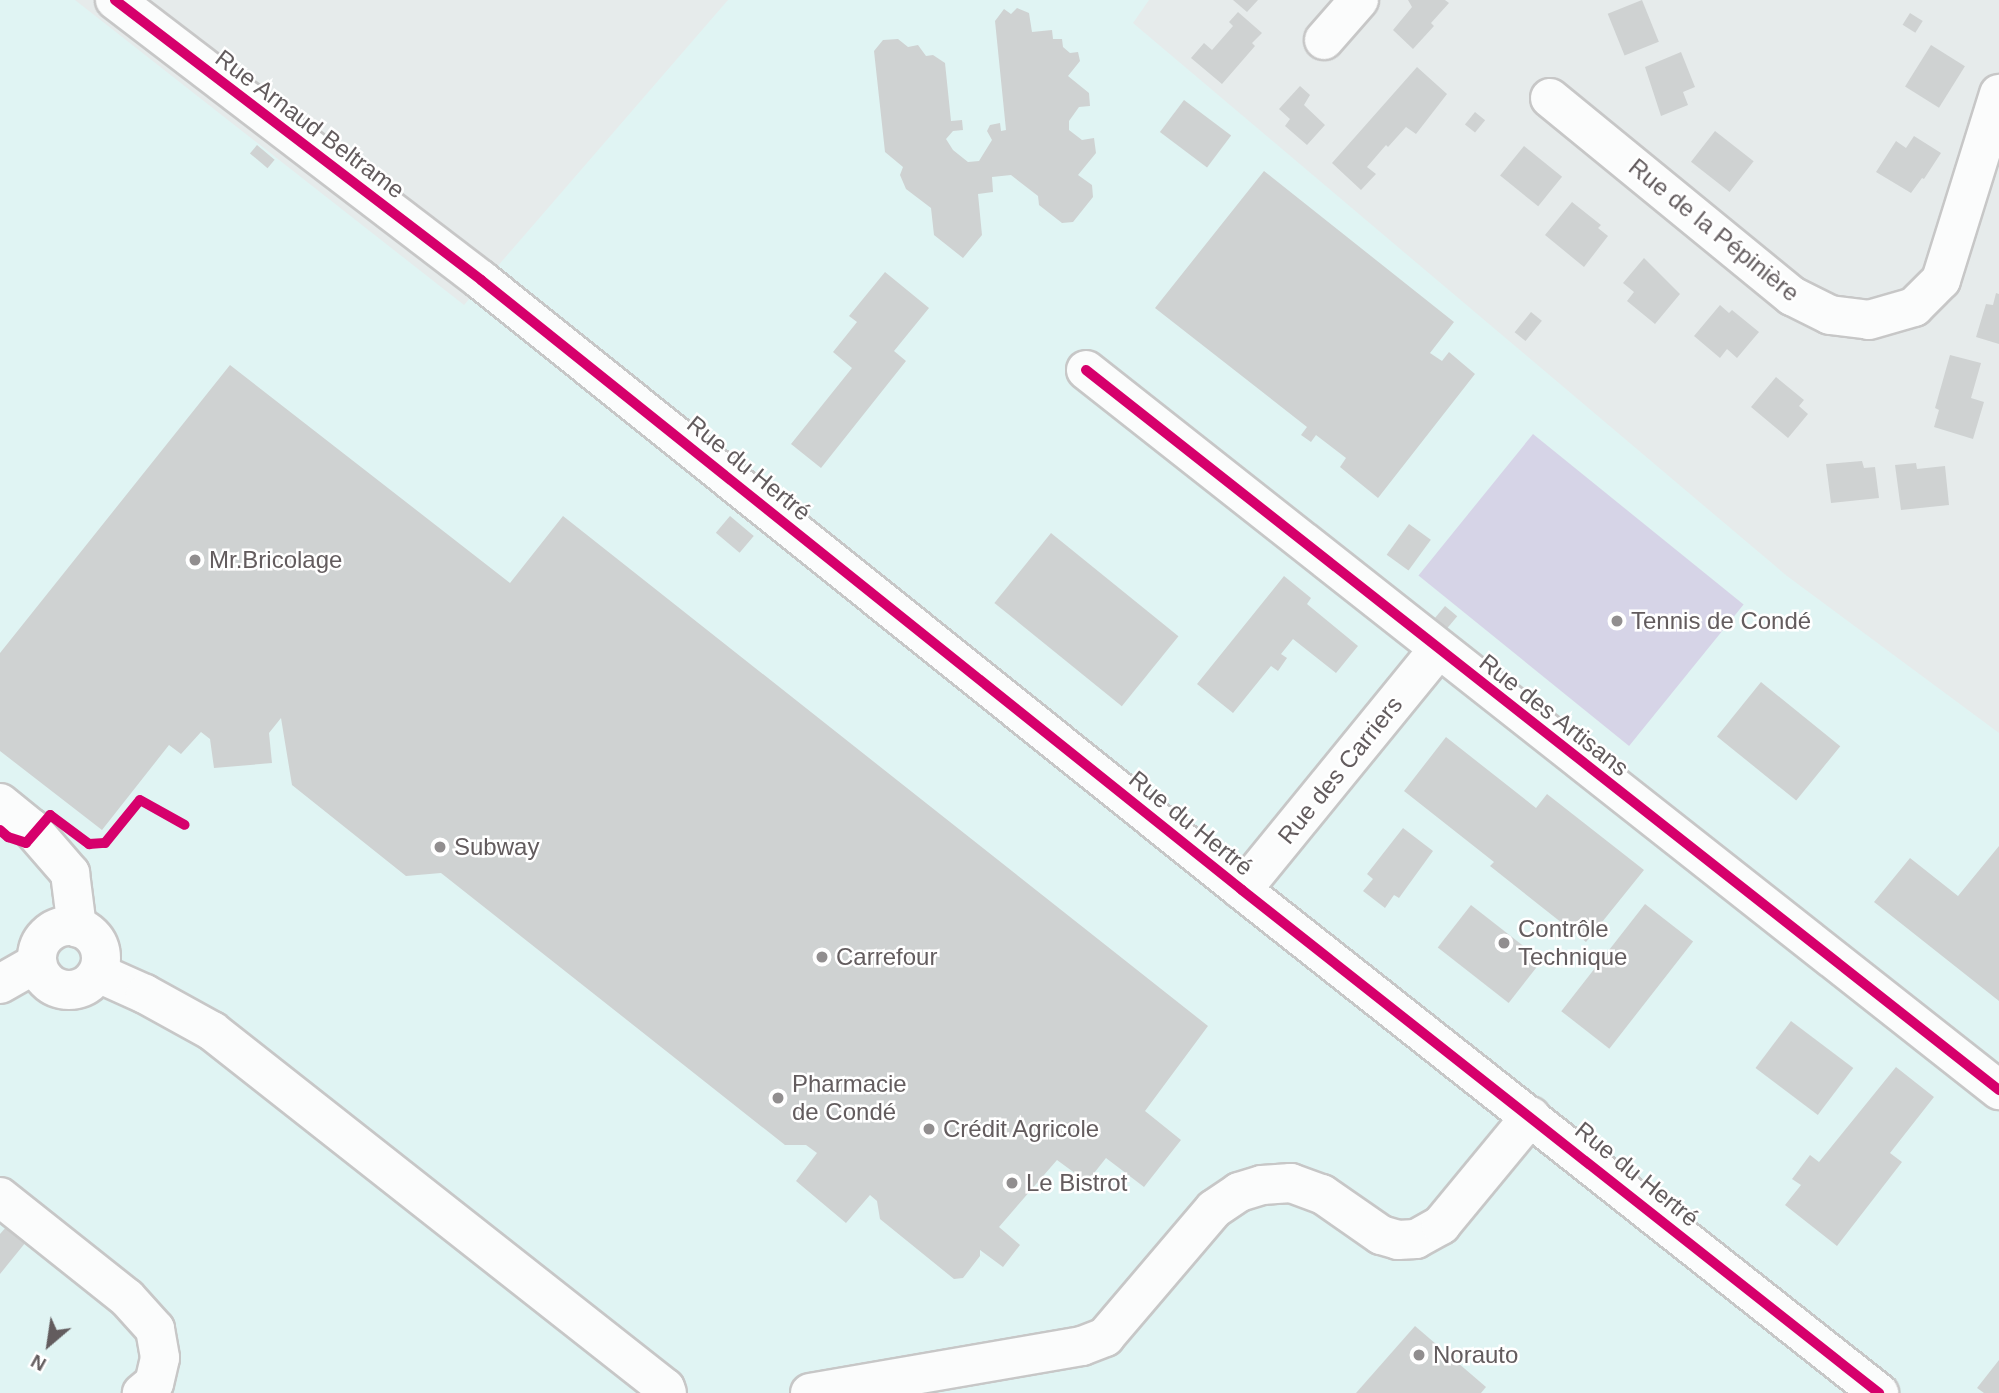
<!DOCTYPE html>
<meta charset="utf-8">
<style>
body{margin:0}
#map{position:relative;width:1999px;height:1393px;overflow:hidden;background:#e6ebeb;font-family:Helvetica,sans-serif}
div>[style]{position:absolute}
.commercial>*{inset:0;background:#e0f4f3}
.green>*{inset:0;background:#d6d4e7;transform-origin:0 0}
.building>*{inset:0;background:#cfd2d2;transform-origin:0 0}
.roads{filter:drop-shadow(2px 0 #c7c7c7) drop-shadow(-2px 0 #c7c7c7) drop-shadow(0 2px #c7c7c7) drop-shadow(0 -2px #c7c7c7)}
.minor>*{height:38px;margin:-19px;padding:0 19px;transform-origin:19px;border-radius:19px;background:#fbfcfc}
.minor>.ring{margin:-19px;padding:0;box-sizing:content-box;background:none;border:38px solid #fbfcfc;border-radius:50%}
.cycleway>*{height:10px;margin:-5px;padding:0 5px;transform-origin:5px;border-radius:5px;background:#d6006c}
.dots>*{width:19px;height:19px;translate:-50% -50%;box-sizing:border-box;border:4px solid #fff;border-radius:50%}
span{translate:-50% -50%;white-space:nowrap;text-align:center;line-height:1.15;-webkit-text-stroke:5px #fff;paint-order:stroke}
.street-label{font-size:24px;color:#635c5e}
.poi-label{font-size:24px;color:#635c5e}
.left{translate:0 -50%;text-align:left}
.north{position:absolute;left:14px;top:1309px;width:70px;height:70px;-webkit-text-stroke:5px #fff;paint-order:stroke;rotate:209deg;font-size:19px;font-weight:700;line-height:28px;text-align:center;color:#635c5e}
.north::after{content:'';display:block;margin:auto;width:24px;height:32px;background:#635c5e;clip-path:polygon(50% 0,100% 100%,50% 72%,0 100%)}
</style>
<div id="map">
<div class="commercial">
<div style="clip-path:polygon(0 0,75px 0,464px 305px,728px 0,1149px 0,1133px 23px,1787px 576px,1999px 733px,1999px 1393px,0 1393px)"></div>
</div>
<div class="green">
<div style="left:1533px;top:434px;width:271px;height:182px;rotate:39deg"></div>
</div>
<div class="building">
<div style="clip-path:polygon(1233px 0,1258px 0,1247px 12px)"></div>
<div style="clip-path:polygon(1408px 0,1445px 0,1449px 3px,1431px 23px,1434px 26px,1413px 49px,1393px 30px,1412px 7px)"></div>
<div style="left:1642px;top:0;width:45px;height:37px;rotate:68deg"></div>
<div style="clip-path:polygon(1017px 8px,1029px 13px,1032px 32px,1052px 30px,1053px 39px,1062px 39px,1063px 47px,1070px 53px,1078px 52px,1080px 61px,1068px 76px,1089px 93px,1090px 106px,1079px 107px,1069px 121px,1069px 130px,1082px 140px,1094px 138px,1096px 153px,1078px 175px,1092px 185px,1093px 197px,1073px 222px,1062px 223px,1039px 205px,1038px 196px,1011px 175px,992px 177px,993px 192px,978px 194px,982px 235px,963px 258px,934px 235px,931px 208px,906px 189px,900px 175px,903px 167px,885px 152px,874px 51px,883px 40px,898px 39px,908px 47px,918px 45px,926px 56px,933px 55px,945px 63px,951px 121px,962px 120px,963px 130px,953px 131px,946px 139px,953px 150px,968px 162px,979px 161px,992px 140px,987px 131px,990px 125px,1000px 123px,1001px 131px,1006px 130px,995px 21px,1004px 9px,1011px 14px)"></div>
<div style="clip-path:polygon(1238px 12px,1262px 33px,1252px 43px,1255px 46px,1222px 84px,1191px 58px,1204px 43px,1212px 50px,1233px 26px,1229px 22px)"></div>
<div style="left:1910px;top:13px;width:15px;height:14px;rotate:32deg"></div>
<div style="left:1931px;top:45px;width:40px;height:49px;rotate:32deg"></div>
<div style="clip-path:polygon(1681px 52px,1695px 87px,1683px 92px,1688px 105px,1661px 116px,1645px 67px)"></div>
<div style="clip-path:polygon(1417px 67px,1447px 94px,1416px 134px,1406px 127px,1388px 147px,1386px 145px,1367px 167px,1376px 174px,1361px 190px,1332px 163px)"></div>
<div style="clip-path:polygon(1300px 86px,1310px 95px,1304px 105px,1325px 125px,1307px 145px,1285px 126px,1290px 119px,1279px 109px)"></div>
<div style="left:1184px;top:100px;width:59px;height:40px;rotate:37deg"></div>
<div style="left:1475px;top:112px;width:13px;height:16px;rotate:39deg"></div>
<div style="left:1715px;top:131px;width:49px;height:39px;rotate:38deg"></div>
<div style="clip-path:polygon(1914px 136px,1941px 153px,1924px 179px,1922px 178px,1911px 193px,1876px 172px,1896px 141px,1906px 148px)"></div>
<div style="left:257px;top:145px;width:23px;height:11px;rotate:40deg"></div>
<div style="left:1524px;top:146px;width:49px;height:38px;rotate:39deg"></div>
<div style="clip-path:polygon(1264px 171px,1454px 322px,1430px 353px,1442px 361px,1449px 352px,1475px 374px,1378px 498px,1340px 467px,1346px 458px,1316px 435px,1311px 442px,1301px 435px,1307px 427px,1155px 308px)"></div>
<div style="clip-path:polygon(1572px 202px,1601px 225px,1598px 228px,1608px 236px,1584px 267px,1545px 235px)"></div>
<div style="clip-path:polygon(1644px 258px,1680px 294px,1655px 324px,1627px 301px,1634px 292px,1623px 283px)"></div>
<div style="clip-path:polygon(885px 272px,929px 308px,894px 351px,906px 361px,821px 468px,791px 444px,852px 368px,833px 352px,857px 322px,849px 316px)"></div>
<div style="clip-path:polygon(1996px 293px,1999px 294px,1999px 344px,1976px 337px,1986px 304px,1993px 305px)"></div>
<div style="clip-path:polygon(1720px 305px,1729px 313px,1732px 310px,1759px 332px,1737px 358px,1727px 349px,1720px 358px,1694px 336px)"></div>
<div style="left:1531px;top:312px;width:14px;height:26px;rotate:39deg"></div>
<div style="clip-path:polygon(1950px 355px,1981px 363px,1971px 398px,1984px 402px,1973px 439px,1934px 427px,1939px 410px,1935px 408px)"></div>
<div style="clip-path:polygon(230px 365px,510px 583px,563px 516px,1208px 1026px,1145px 1111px,1181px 1140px,1144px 1187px,1106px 1158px,1087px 1182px,1057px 1160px,999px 1227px,1020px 1245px,1003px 1267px,980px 1250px,980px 1256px,963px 1278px,954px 1279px,880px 1219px,877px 1201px,870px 1195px,846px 1223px,796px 1181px,817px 1153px,806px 1145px,785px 1145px,441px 873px,406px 876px,292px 785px,281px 718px,269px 733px,272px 763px,214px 768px,210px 739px,201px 732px,181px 754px,169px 745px,102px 830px,0 751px,0 653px)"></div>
<div style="clip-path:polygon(1776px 377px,1804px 400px,1799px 406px,1808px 414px,1788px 438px,1751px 407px)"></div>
<div style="clip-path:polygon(1862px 461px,1864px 468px,1875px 467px,1879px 498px,1831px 503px,1826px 464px)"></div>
<div style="clip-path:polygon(1916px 463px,1917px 469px,1945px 466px,1949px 505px,1901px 510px,1895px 465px)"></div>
<div style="left:730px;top:516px;width:31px;height:22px;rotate:40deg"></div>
<div style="left:1409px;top:524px;width:27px;height:38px;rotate:36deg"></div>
<div style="left:1051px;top:533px;width:164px;height:90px;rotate:39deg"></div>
<div style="clip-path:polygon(1284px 576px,1311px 598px,1307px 604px,1358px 646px,1336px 673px,1293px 639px,1281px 654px,1287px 658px,1278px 671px,1271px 666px,1233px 713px,1197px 684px)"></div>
<div style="left:1445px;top:606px;width:16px;height:18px;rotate:40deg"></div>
<div style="left:1761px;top:682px;width:102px;height:70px;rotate:39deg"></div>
<div style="clip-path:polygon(1446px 737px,1536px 808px,1547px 794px,1644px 870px,1586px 942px,1490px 866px,1494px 862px,1404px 791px)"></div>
<div style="clip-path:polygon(1403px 828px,1433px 851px,1399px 898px,1394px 895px,1385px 908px,1363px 891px,1373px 879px,1367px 874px)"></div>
<div style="clip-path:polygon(1999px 846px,1999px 1001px,1874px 902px,1910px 858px,1958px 896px)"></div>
<div style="left:1645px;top:904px;width:61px;height:136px;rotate:38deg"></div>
<div style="left:1471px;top:905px;width:90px;height:54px;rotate:38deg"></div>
<div style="left:1791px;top:1021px;width:78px;height:59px;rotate:37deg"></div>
<div style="clip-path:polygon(1896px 1067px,1934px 1097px,1890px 1153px,1902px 1162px,1837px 1246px,1785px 1205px,1801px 1185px,1792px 1179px,1810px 1155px,1819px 1162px)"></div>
<div style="clip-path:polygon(15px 1217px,34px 1232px,0 1274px,0 1234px)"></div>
<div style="clip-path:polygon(1415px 1326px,1486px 1387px,1481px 1393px,1356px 1393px)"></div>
<div style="clip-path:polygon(1999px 1360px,1999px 1393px,1984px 1393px,1977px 1388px)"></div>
</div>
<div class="roads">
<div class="minor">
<div style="left:115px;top:0;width:461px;rotate:37.4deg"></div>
<div style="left:481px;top:280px;width:975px;rotate:38.71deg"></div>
<div style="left:1242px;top:890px;width:812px;rotate:38.3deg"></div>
<div style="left:1324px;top:40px;width:53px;rotate:-48.8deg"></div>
<div style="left:1550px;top:98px;width:313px;rotate:39.3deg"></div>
<div style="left:1792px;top:296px;width:42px;rotate:26.6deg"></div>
<div style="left:1830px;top:315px;width:39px;rotate:7deg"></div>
<div style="left:1869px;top:320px;width:47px;rotate:-16.1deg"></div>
<div style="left:1914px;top:307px;width:38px;rotate:-45deg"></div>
<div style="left:1941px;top:280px;width:195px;rotate:-72.7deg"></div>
<div style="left:1086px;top:370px;width:1163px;rotate:38.26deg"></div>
<div style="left:0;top:803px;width:40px;rotate:39deg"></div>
<div style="left:31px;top:828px;width:60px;rotate:49.1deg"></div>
<div style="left:70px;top:873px;width:55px;rotate:82.7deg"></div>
<div style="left:1242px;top:890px;width:310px;rotate:-50.8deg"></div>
<div class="ring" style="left:37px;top:926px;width:26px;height:26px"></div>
<div style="left:98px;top:973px;width:51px;rotate:24.1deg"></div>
<div style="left:145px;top:994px;width:77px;rotate:28.9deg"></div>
<div style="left:212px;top:1031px;width:577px;rotate:38.24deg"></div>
<div style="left:665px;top:1388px;width:5px;rotate:68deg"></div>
<div style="left:0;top:984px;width:43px;rotate:-29.6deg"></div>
<div style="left:0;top:1197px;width:162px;rotate:38.5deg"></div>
<div style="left:127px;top:1298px;width:42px;rotate:47.9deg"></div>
<div style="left:155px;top:1329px;width:29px;rotate:80deg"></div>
<div style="left:160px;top:1358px;width:26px;rotate:103deg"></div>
<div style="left:154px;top:1383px;width:16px;rotate:140deg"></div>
<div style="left:810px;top:1393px;width:276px;rotate:-9.8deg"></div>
<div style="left:1082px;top:1346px;width:25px;rotate:-21deg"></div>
<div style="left:1105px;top:1337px;width:168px;rotate:-49.6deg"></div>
<div style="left:1214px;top:1209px;width:30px;rotate:-34deg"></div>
<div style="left:1239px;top:1192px;width:24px;rotate:-17deg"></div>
<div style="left:1262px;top:1185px;width:29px;rotate:-4deg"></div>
<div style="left:1291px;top:1183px;width:33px;rotate:20deg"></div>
<div style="left:1322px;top:1194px;width:72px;rotate:34.8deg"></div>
<div style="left:1381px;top:1235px;width:18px;rotate:16deg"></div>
<div style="left:1398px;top:1240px;width:18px;rotate:-3deg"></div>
<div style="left:1416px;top:1239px;width:29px;rotate:-29deg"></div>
<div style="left:1441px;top:1225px;width:141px;rotate:-50.5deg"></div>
</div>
</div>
<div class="cycleway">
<div style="left:115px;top:0;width:461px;rotate:37.4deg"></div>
<div style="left:481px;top:280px;width:975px;rotate:38.71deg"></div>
<div style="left:1242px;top:890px;width:812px;rotate:38.3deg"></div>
<div style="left:1086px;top:370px;width:1163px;rotate:38.26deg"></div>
<div style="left:0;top:830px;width:11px;rotate:41deg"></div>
<div style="left:8px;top:837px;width:19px;rotate:18deg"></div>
<div style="left:26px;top:843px;width:37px;rotate:-49deg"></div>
<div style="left:50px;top:815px;width:49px;rotate:36.6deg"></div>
<div style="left:89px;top:844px;width:16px;rotate:-4deg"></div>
<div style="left:105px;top:843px;width:55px;rotate:-50.9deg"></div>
<div style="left:140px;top:800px;width:51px;rotate:29.1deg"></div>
</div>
<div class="dots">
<div style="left:195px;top:560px;background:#918e8f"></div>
<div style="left:1617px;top:621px;background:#918e8f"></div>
<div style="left:440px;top:847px;background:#918e8f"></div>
<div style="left:1504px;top:943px;background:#918e8f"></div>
<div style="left:822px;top:957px;background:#918e8f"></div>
<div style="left:778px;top:1098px;background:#918e8f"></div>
<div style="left:929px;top:1129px;background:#918e8f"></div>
<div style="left:1012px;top:1183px;background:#918e8f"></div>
<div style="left:1419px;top:1355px;background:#918e8f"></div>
</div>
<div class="street-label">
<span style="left:310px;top:124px;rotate:37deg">Rue Arnaud Beltrame</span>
<span style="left:1714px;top:230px;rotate:39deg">Rue de la Pépinière</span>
<span style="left:749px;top:468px;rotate:39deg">Rue du Hertré</span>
<span style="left:1554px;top:715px;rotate:38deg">Rue des Artisans</span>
<span style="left:1340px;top:770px;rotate:-51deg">Rue des Carriers</span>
<span style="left:1191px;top:823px;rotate:39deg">Rue du Hertré</span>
<span style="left:1637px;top:1174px;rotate:39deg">Rue du Hertré</span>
</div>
<div class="poi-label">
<span class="left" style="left:209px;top:560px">Mr.Bricolage</span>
<span class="left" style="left:1631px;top:621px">Tennis de Condé</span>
<span class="left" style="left:454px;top:847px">Subway</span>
<span class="left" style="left:1518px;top:943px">Contrôle<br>Technique</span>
<span class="left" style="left:836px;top:957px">Carrefour</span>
<span class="left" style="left:792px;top:1098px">Pharmacie<br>de Condé</span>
<span class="left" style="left:943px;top:1129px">Crédit Agricole</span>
<span class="left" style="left:1026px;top:1183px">Le Bistrot</span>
<span class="left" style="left:1433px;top:1355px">Norauto</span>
</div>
<div class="north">N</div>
</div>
